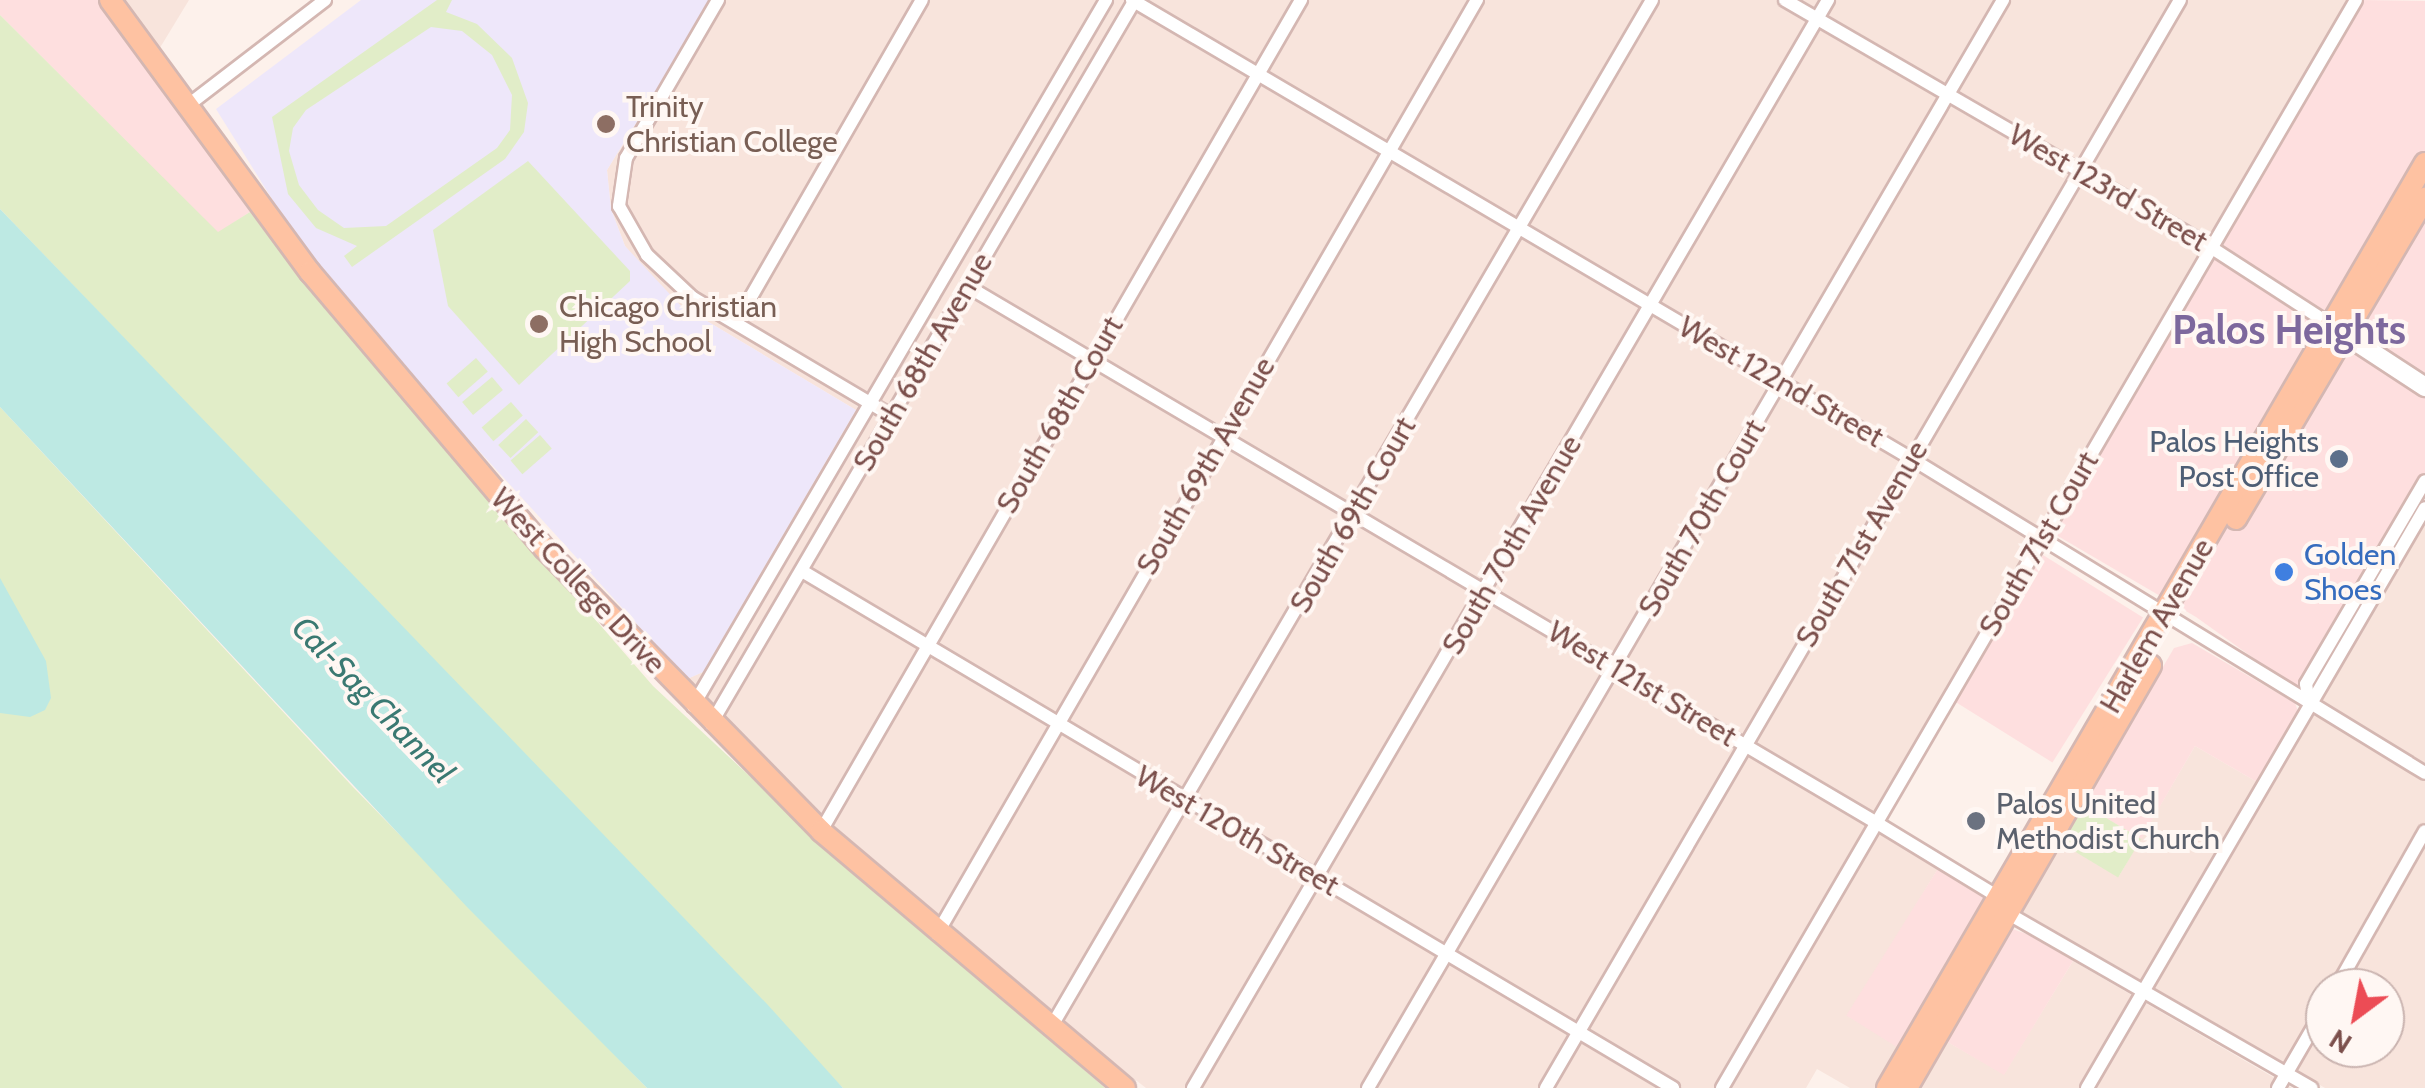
<!DOCTYPE html>
<style>
body{margin:0}
#map{position:relative;width:2425px;height:1088px;overflow:hidden;background:#fdf1eb;font-family:Cabin,sans-serif}
div>[style]{position:absolute}
.residential>*{inset:0;background:#f8e4dc}
.commercial>*{inset:0;background:#fedfdf;transform-origin:0 0}
.education>*{inset:0;background:#eee7fa}
.green>*{inset:0;background:#e1edc8;transform-origin:0 0}
.water>*{inset:0;background:#bde9e3}
.roads{filter:drop-shadow(2px 0 #d4b7b2) drop-shadow(-2px 0 #d4b7b2) drop-shadow(0 2px #d4b7b2) drop-shadow(0 -2px #d4b7b2)}
.street>*{height:12px;margin:-6px;padding:0 6px;transform-origin:6px;border-radius:6px;background:#fff}
.secondary>*{height:18px;margin:-9px;padding:0 9px;transform-origin:9px;border-radius:9px;background:#fff}
.primary>*{height:20px;margin:-10px;padding:0 10px;transform-origin:10px;border-radius:10px;background:#fec2a2}
.dots>*{width:28px;height:28px;translate:-50% -50%;box-sizing:border-box;border:5px solid #fff7f3;border-radius:50%}
span{translate:-50% -50%;white-space:nowrap;text-align:center;line-height:1.15;-webkit-text-stroke:8px #fff7f3;paint-order:stroke}
.education-label{font-size:30px;color:#785e54}
.left{translate:0 -50%;text-align:left}
.street-label{font-size:30px;color:#7b4f4b}
.service-label{font-size:30px;color:#4e5e75}
.right{translate:-100% -50%;text-align:right}
.shop-label{font-size:30px;color:#366cbe}
.worship-label{font-size:30px;color:#5b616d}
.water-label{font-size:32px;color:#3a7972;font-style:italic}
.district-label{font-size:40px;color:#7d689d;font-weight:700}
.north{position:absolute;left:2305px;top:968px;width:100px;height:100px;box-sizing:border-box;background:#fff7f3;border:2px solid #cab4b0;border-radius:50%;rotate:212deg;font-size:28px;font-weight:700;line-height:40px;text-align:center;color:#7b4f4b}
.north::after{content:'';display:block;margin:auto;width:35px;height:45px;background:#ec4c55;clip-path:polygon(50% 0,100% 100%,50% 72%,0 100%)}
</style>
<div id="map">
<div class="residential">
<div style="clip-path:polygon(125px 0,189px 0,158px 51px)"></div>
<div style="clip-path:polygon(712px 0,2361px 0,1881px 831px,1939px 867px,1848px 1016px,1902px 1049px,1879px 1088px,1850px 1088px,1817px 1069px,1806px 1088px,1146px 1088px,956px 939px,768px 771px,687px 679px,703px 672px,856px 410px,680px 305px,648px 275px,625px 246px,611px 209px,607px 170px)"></div>
<div style="clip-path:polygon(evenodd,2425px 523px,2425px 1088px,2325px 1088px,2152px 987px,2425px 523px,2325px 988px,2385px 988px,2385px 1048px,2325px 1048px,2325px 988px)"></div>
<div style="clip-path:polygon(2195px 746px,2257px 782px,2141px 985px,2019px 914px,2061px 843px,2119px 876px)"></div>
<div style="clip-path:polygon(2073px 961px,2292px 1088px,1917px 1088px,1944px 1040px,2004px 1074px)"></div>
</div>
<div class="commercial">
<div style="clip-path:polygon(0 0,98px 0,250px 212px,218px 233px,0 15px)"></div>
<div style="clip-path:polygon(2361px 0,2425px 1px,2425px 473px,2298px 690px,2196px 617px,2051px 532px)"></div>
<div style="left:2043px;top:555px;width:118px;height:171px;rotate:32deg"></div>
<div style="clip-path:polygon(2192px 643px,2295px 703px,2299px 714px,2257px 782px,2195px 746px,2141px 839px,2083px 804px,2174px 648px)"></div>
<div style="left:1939px;top:867px;width:60px;height:175px;rotate:32deg"></div>
<div style="clip-path:polygon(2010px 928px,2043px 940px,2073px 961px,2004px 1075px,1944px 1040px)"></div>
</div>
<div class="education">
<div style="clip-path:polygon(361px 0,712px 0,607px 170px,611px 209px,625px 246px,680px 305px,856px 410px,703px 672px,687px 679px,381px 343px,295px 236px,216px 109px)"></div>
</div>
<div class="green">
<div style="clip-path:polygon(evenodd,437px 0,452px 0,446px 12px,477px 24px,512px 58px,528px 103px,524px 132px,505px 159px,352px 267px,344px 256px,357px 246px,316px 228px,288px 194px,272px 117px,437px 0,431px 27px,462px 31px,492px 55px,512px 95px,510px 130px,497px 148px,386px 226px,344px 228px,318px 210px,299px 185px,289px 151px,293px 128px,306px 110px,431px 27px)"></div>
<div style="clip-path:polygon(0 15px,218px 232px,250px 212px,306px 286px,653px 686px,817px 839px,1105px 1088px,843px 1088px,0 209px)"></div>
<div style="clip-path:polygon(528px 161px,630px 271px,630px 281px,519px 385px,448px 306px,433px 230px)"></div>
<div style="left:476px;top:358px;width:18px;height:39px;rotate:49deg"></div>
<div style="left:492px;top:377px;width:17px;height:39px;rotate:50deg"></div>
<div style="left:511px;top:402px;width:18px;height:39px;rotate:49deg"></div>
<div style="clip-path:polygon(0 407px,352px 786px,647px 1088px,0 1088px)"></div>
<div style="left:526px;top:419px;width:18px;height:38px;rotate:47deg"></div>
<div style="left:540px;top:435px;width:18px;height:39px;rotate:49deg"></div>
<div style="left:2083px;top:804px;width:68px;height:45px;rotate:31deg"></div>
</div>
<div class="water">
<div style="clip-path:polygon(0 209px,767px 1004px,843px 1088px,647px 1088px,468px 908px,0 407px)"></div>
<div style="clip-path:polygon(0 578px,46px 661px,51px 698px,45px 710px,30px 717px,0 713px)"></div>
</div>
<div class="roads">
<div class="street">
<div style="left:718px;top:0;width:183px;rotate:120.2deg"></div>
<div style="left:626px;top:158px;width:49px;rotate:98.3deg"></div>
<div style="left:619px;top:206px;width:56px;rotate:60.3deg"></div>
<div style="left:647px;top:255px;width:63px;rotate:43.1deg"></div>
<div style="left:693px;top:298px;width:231px;rotate:30.7deg"></div>
<div style="left:1132px;top:0;width:905px;rotate:30.48deg"></div>
<div style="left:1912px;top:459px;width:601px;rotate:31.47deg"></div>
<div style="left:1785px;top:0;width:494px;rotate:30.1deg"></div>
<div style="left:2212px;top:248px;width:142px;rotate:32.9deg"></div>
<div style="left:187px;top:106px;width:174px;rotate:-37.5deg"></div>
<div style="left:967px;top:286px;width:1057px;rotate:30.55deg"></div>
<div style="left:1877px;top:823px;width:142px;rotate:31.4deg"></div>
<div style="left:1998px;top:897px;width:20px;rotate:57deg"></div>
<div style="left:2009px;top:914px;width:349px;rotate:29.9deg"></div>
<div style="left:736px;top:323px;width:373px;rotate:-60.1deg"></div>
<div style="left:802px;top:571px;width:1013px;rotate:30.69deg"></div>
<div style="left:2309px;top:705px;width:21px;rotate:-98deg"></div>
<div style="left:2306px;top:684px;width:235px;rotate:-59.6deg"></div>
<div style="left:693px;top:706px;width:818px;rotate:-59.67deg"></div>
<div style="left:711px;top:724px;width:839px;rotate:-59.65deg"></div>
<div style="left:821px;top:831px;width:960px;rotate:-59.99deg"></div>
<div style="left:937px;top:934px;width:1079px;rotate:-59.97deg"></div>
<div style="left:2336px;top:988px;width:180px;rotate:-60.5deg"></div>
<div style="left:1050px;top:1029px;width:1192px;rotate:-59.67deg"></div>
<div style="left:1193px;top:1088px;width:1260px;rotate:-59.73deg"></div>
<div style="left:1368px;top:1088px;width:1260px;rotate:-59.73deg"></div>
<div style="left:1546px;top:1088px;width:1259px;rotate:-59.77deg"></div>
<div style="left:1722px;top:1088px;width:1259px;rotate:-59.77deg"></div>
<div style="left:2087px;top:1088px;width:671px;rotate:-59.77deg"></div>
<div style="left:2278px;top:1088px;width:94px;rotate:-59.9deg"></div>
</div>
<div class="secondary">
<div style="left:2335px;top:328px;width:108px;rotate:33.2deg"></div>
</div>
<div class="primary">
<div style="left:110px;top:0;width:338px;rotate:53.7deg"></div>
<div style="left:310px;top:272px;width:363px;rotate:49.7deg"></div>
<div style="left:545px;top:549px;width:395px;rotate:45.6deg"></div>
<div style="left:821px;top:831px;width:398px;rotate:40.2deg"></div>
<div style="left:2236px;top:519px;width:373px;rotate:-59.5deg"></div>
<div style="left:1887px;top:1088px;width:1070px;rotate:-59.82deg"></div>
<div style="left:1907px;top:1088px;width:488px;rotate:-60deg"></div>
</div>
</div>
<div class="dots">
<div style="left:606px;top:124px;background:#8d6e63"></div>
<div style="left:539px;top:324px;background:#8d6e63"></div>
<div style="left:2339px;top:459px;background:#5c6f8a"></div>
<div style="left:2284px;top:572px;background:#3f7fe0"></div>
<div style="left:1976px;top:821px;background:#6b7280"></div>
</div>
<div class="education-label">
<span class="left" style="left:626px;top:124px">Trinity<br>Christian College</span>
<span class="left" style="left:559px;top:324px">Chicago Christian<br>High School</span>
</div>
<div class="street-label">
<span style="left:2108px;top:188px;rotate:30deg">West 123rd Street</span>
<span style="left:923px;top:362px;rotate:-60deg">South 68th Avenue</span>
<span style="left:1781px;top:382px;rotate:30deg">West 122nd Street</span>
<span style="left:1060px;top:415px;rotate:-60deg">South 68th Court</span>
<span style="left:1206px;top:466px;rotate:-60deg">South 69th Avenue</span>
<span style="left:1353px;top:515px;rotate:-60deg">South 69th Court</span>
<span style="left:1702px;top:518px;rotate:-60deg">South 70th Court</span>
<span style="left:1862px;top:544px;rotate:-60deg">South 71st Avenue</span>
<span style="left:2039px;top:544px;rotate:-60deg">South 71st Court</span>
<span style="left:1512px;top:545px;rotate:-60deg">South 70th Avenue</span>
<span style="left:578px;top:581px;rotate:47deg">West College Drive</span>
<span style="left:2157px;top:626px;rotate:-60deg">Harlem Avenue</span>
<span style="left:1642px;top:684px;rotate:31deg">West 121st Street</span>
<span style="left:1237px;top:831px;rotate:30deg">West 120th Street</span>
</div>
<div class="service-label">
<span class="right" style="left:2319px;top:459px">Palos Heights<br>Post Office</span>
</div>
<div class="shop-label">
<span class="left" style="left:2304px;top:572px">Golden<br>Shoes</span>
</div>
<div class="worship-label">
<span class="left" style="left:1996px;top:821px">Palos United<br>Methodist Church</span>
</div>
<div class="water-label">
<span style="left:373px;top:700px;rotate:46deg">Cal-Sag Channel</span>
</div>
<div class="district-label">
<span style="left:2289px;top:330px">Palos Heights</span>
</div>
<div class="north">N</div>
</div>
